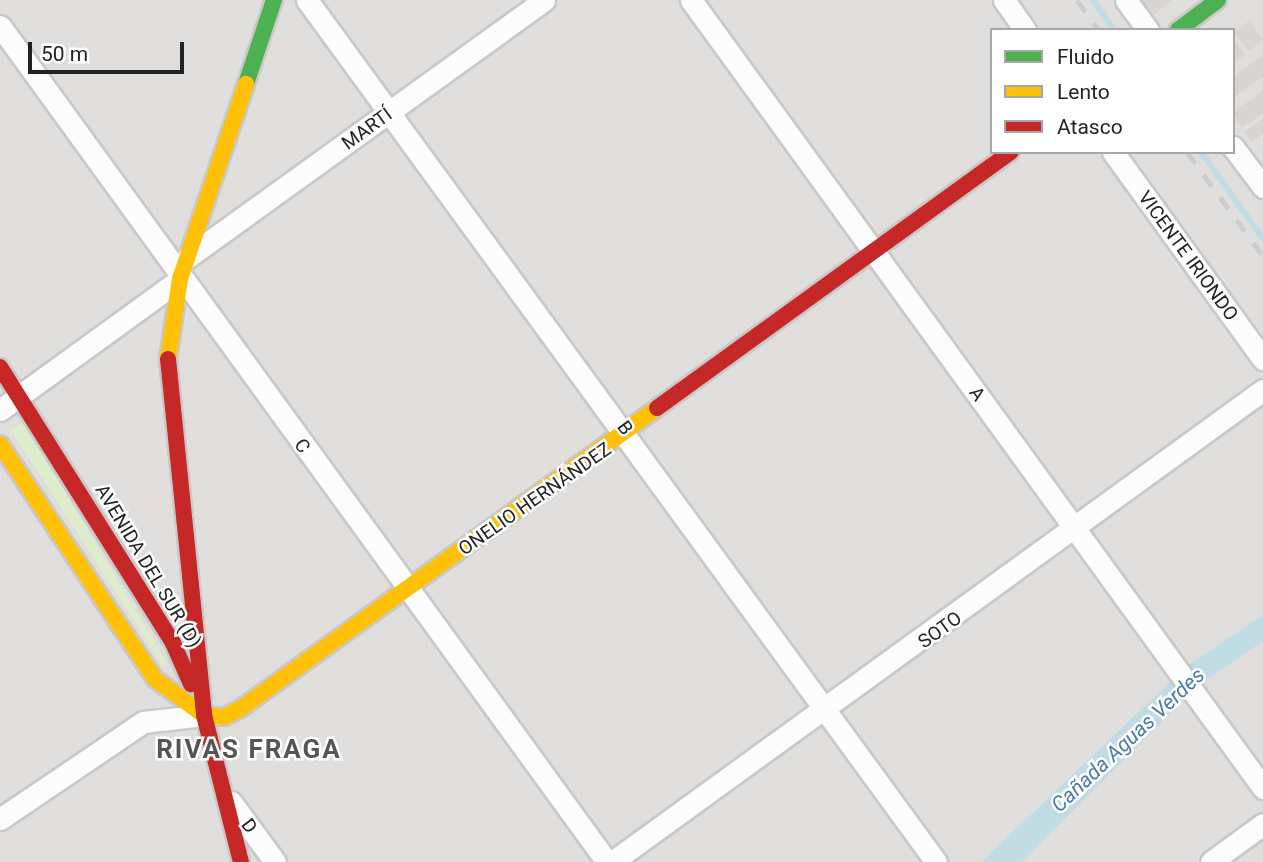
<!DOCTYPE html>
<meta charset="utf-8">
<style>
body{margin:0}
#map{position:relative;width:1263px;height:862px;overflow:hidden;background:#f0eeeb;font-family:Roboto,sans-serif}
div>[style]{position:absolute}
.residential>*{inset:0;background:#dfdedc}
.grass>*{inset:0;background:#ddeccb}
.water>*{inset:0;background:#bfdbe3}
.stream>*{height:6px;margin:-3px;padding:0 3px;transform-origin:3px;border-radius:3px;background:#bfdbe3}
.building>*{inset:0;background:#d7d4d2}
.roads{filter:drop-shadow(2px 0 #c9c8c7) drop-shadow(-2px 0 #c9c8c7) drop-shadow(0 2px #c9c8c7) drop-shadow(0 -2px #c9c8c7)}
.street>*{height:21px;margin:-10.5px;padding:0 10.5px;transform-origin:10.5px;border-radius:10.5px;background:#fdfcfc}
.fast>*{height:16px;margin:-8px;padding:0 8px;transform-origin:8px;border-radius:8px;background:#4caf50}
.slow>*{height:16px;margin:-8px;padding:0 8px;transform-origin:8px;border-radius:8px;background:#ffc107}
.jam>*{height:16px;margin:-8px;padding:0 8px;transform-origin:8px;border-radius:8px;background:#c62828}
.rail>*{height:5px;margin-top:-2.5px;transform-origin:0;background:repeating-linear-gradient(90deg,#ccc 0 14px,transparent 0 28px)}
span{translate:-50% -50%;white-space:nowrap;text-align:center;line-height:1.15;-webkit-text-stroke:5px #fff;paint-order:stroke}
.street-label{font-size:19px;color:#222}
.water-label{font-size:21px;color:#4a7aab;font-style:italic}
.district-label{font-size:26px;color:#555;font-weight:700;letter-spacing:2px}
.legend{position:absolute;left:990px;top:28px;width:245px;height:126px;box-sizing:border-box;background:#fff;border:2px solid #a7a7a7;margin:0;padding:9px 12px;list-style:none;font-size:21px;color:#222}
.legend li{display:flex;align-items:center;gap:14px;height:35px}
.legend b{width:35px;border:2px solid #a7a7a7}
.scale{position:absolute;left:28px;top:42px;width:156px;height:32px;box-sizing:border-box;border:4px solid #222;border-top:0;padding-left:9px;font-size:21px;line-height:24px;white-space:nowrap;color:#222;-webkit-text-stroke:5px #fff;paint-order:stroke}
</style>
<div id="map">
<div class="residential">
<div style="clip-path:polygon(evenodd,0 0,1263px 0,1263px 862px,0 862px,0 0,992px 30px,1233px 30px,1233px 152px,992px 152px,992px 30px)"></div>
</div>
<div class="grass">
<div style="clip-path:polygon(23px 422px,167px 663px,164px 667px,11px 430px)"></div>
</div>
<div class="water">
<div style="clip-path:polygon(1263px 615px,1263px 641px,1199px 685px,1021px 862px,981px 862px,1187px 666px)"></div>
</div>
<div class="stream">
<div style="left:1093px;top:0;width:37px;rotate:55deg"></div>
<div style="left:1201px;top:152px;width:107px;rotate:54.5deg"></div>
</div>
<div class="building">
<div style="clip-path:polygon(1141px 0,1172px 0,1153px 15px)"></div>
<div style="clip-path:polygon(1250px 20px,1263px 40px,1249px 51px,1234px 33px)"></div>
<div style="clip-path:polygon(1233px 39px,1245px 55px,1233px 63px)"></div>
<div style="clip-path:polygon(1263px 55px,1263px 77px,1233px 98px,1233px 77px)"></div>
<div style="clip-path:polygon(1263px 91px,1263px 113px,1242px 128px,1233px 112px)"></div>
<div style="clip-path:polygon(1263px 118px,1263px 134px,1251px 142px,1244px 132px)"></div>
</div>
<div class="roads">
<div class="street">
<div style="left:307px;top:0;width:1067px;rotate:53.88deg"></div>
<div style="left:691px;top:0;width:974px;rotate:54.02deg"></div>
<div style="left:1004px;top:0;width:37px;rotate:55deg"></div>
<div style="left:1126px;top:0;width:37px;rotate:54deg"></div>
<div style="left:0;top:26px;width:1033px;rotate:54.02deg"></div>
<div style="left:1233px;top:147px;width:50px;rotate:53.1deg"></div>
<div style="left:1113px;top:152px;width:256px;rotate:54.1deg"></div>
<div style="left:188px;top:257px;width:439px;rotate:-35.8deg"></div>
<div style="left:0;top:410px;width:223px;rotate:-36deg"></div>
<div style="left:231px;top:802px;width:74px;rotate:53.7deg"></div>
<div style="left:0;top:819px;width:173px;rotate:-34.1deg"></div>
<div style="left:143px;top:722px;width:61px;rotate:-6.5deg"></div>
<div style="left:612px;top:862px;width:804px;rotate:-35.94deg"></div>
<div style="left:1211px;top:862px;width:64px;rotate:-36.2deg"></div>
</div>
<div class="fast">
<div style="left:1178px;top:30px;width:50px;rotate:-36.9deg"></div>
<div style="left:246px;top:84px;width:89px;rotate:-71.6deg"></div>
</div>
<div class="slow">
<div style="left:168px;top:359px;width:81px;rotate:-81.5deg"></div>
<div style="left:180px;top:279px;width:206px;rotate:-71.3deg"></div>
<div style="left:0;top:444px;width:282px;rotate:56.6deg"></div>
<div style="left:155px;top:679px;width:57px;rotate:36.5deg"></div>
<div style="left:204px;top:715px;width:20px;rotate:6deg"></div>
<div style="left:224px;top:717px;width:18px;rotate:-27deg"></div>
<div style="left:240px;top:709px;width:514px;rotate:-35.82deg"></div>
</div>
<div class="jam">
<div style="left:168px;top:359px;width:358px;rotate:84.2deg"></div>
<div style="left:204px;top:715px;width:152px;rotate:75.9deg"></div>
<div style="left:0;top:367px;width:326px;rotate:57.9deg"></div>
<div style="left:173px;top:643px;width:45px;rotate:66.3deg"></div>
<div style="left:657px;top:408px;width:437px;rotate:-35.9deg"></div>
</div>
</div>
<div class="rail">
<div style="left:1077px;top:0;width:37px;rotate:54deg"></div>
<div style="left:1187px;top:152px;width:129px;rotate:53.8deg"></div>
</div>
<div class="street-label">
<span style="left:367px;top:129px;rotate:-36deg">MARTÍ</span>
<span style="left:1188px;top:256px;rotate:54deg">VICENTE IRIONDO</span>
<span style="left:977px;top:394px;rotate:54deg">A</span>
<span style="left:625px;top:428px;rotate:54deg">B</span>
<span style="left:302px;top:446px;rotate:54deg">C</span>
<span style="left:535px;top:499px;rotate:-35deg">ONELIO HERNÁNDEZ</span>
<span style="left:148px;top:566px;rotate:59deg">AVENIDA DEL SUR (D)</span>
<span style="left:940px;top:630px;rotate:-36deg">SOTO</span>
<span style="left:249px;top:826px;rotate:53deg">D</span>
</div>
<div class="water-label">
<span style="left:1128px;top:740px;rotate:-43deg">Cañada Aguas Verdes</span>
</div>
<div class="district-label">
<span style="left:249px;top:750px">RIVAS FRAGA</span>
</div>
<ul class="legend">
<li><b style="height:9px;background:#4caf50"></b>Fluido</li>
<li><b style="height:9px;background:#ffc107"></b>Lento</li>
<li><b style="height:9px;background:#c62828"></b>Atasco</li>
</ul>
<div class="scale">50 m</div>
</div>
